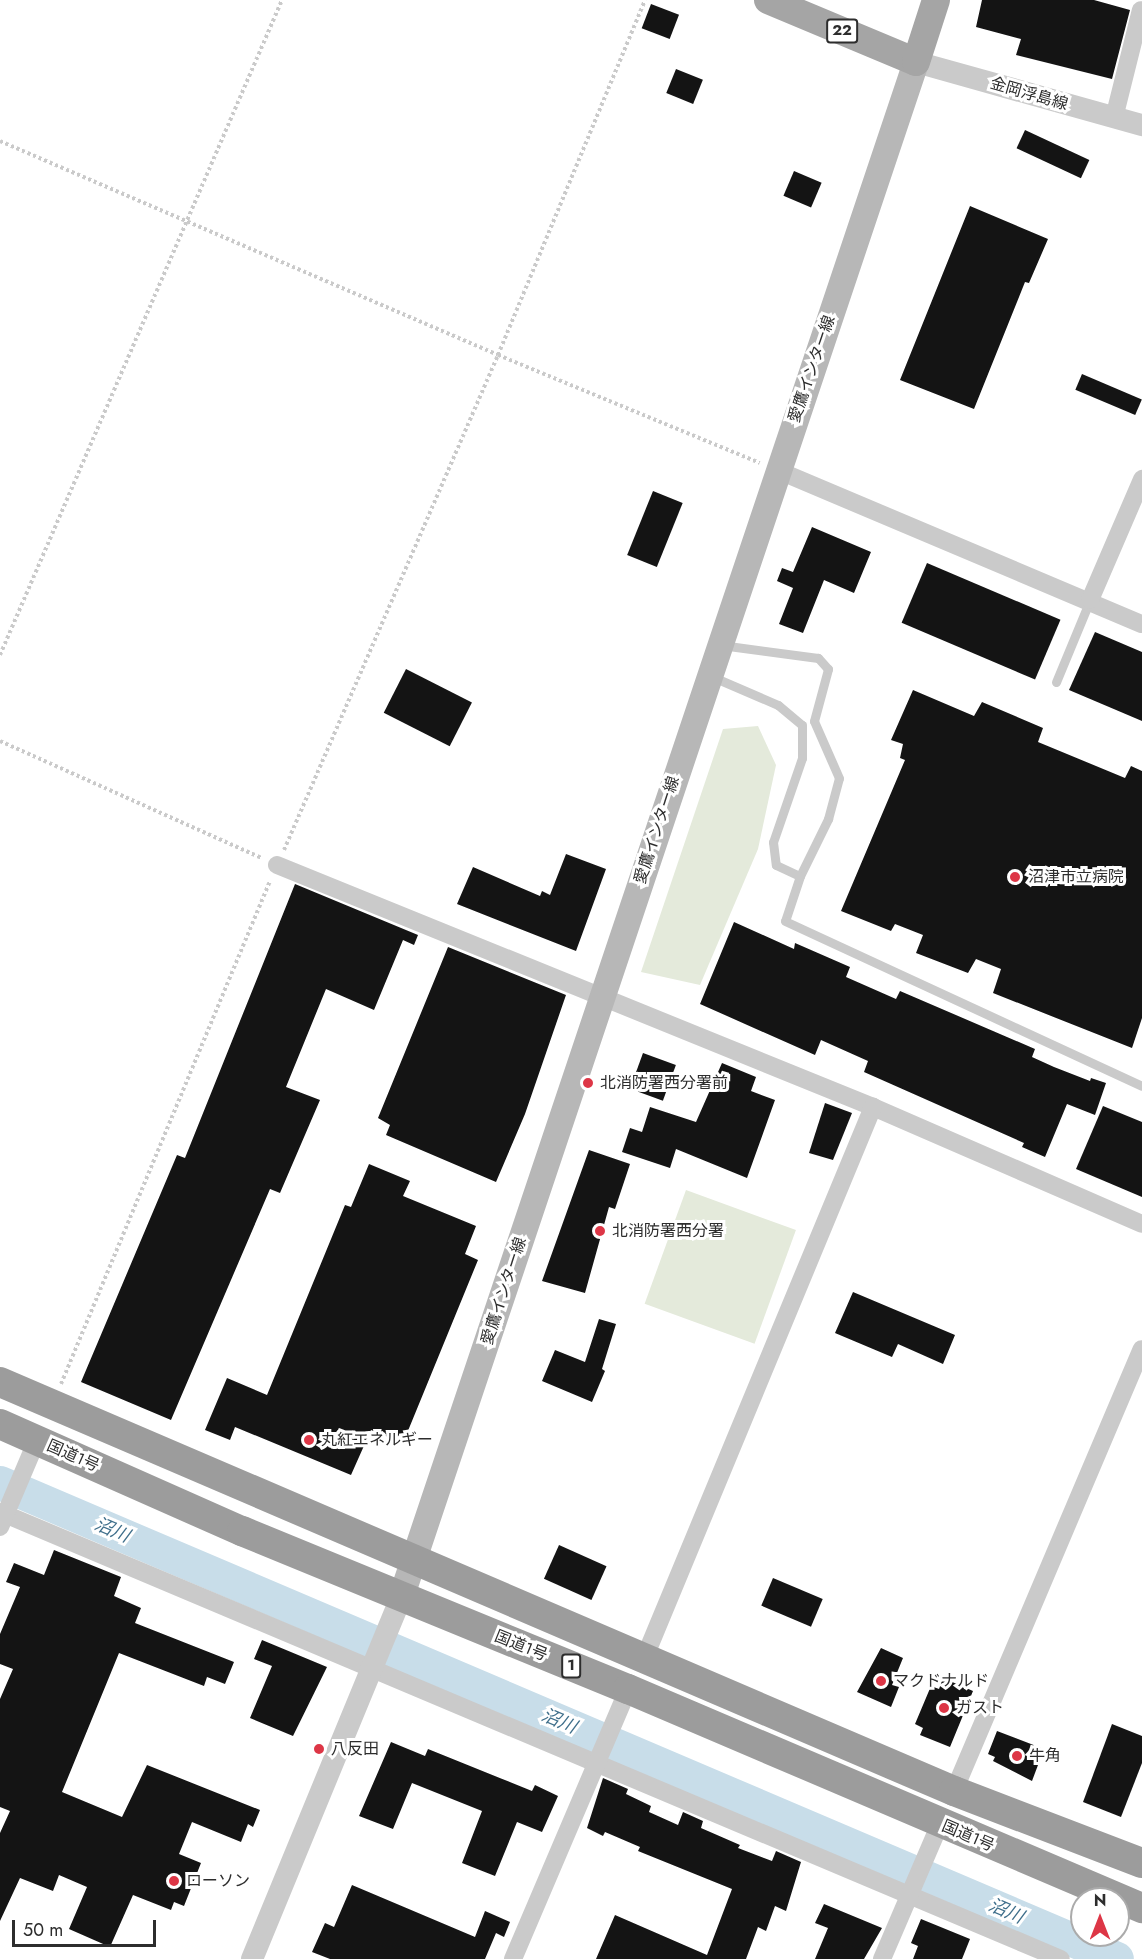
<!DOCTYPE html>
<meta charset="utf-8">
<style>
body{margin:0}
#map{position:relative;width:1142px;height:1959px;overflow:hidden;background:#fff;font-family:Jost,"Noto Sans JP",sans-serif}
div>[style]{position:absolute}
.green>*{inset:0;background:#e4eadb;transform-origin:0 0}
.river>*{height:34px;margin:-17px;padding:0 17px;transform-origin:17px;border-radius:17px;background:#c8dde9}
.building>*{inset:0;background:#141414;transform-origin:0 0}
.path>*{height:4px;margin-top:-2px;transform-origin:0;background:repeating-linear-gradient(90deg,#cacaca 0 3px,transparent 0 6px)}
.service>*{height:9px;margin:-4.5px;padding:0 4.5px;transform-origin:4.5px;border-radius:4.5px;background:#cacaca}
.minor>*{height:18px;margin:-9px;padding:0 9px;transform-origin:9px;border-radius:9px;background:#cacaca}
.tertiary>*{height:22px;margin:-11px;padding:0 11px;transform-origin:11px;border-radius:11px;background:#cacaca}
.secondary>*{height:26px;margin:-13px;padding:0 13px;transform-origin:13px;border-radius:13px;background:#b7b7b7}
.primary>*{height:28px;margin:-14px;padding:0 14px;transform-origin:14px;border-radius:14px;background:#a5a5a5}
.trunk>*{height:30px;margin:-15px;padding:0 15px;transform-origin:15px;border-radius:15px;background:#9c9c9c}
.dots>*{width:16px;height:16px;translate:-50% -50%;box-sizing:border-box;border:3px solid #fff;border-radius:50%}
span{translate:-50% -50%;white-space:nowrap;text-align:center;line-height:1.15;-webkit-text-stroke:6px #fff;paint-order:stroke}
.shield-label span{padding:2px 4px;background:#fff;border:2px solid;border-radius:4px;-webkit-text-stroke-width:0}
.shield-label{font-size:15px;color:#2d2d2d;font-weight:700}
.street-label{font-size:16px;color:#2d2d2d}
.poi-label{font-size:16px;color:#2d2d2d}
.left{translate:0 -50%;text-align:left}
.water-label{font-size:18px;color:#3f6f8b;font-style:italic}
.north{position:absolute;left:1070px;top:1887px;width:60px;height:60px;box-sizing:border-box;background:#fff;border:2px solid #ababab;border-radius:50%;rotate:0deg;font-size:16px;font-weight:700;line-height:24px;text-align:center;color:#2d2d2d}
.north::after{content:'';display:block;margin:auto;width:21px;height:27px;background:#dd3646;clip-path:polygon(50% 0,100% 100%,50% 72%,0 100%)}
.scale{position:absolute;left:12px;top:1920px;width:144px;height:27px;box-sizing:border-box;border:3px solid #2d2d2d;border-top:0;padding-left:8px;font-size:18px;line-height:21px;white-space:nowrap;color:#2d2d2d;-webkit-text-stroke:4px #fff;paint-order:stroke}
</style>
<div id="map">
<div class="green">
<div style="clip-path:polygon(758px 726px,776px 765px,758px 849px,700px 985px,641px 972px,723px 729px)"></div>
<div style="left:686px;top:1190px;width:117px;height:121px;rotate:20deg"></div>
</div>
<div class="river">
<div style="left:0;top:1483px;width:1214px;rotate:23.08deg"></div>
</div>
<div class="building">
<div style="clip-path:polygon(982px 0,1094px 0,1130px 10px,1112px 79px,1016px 55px,1021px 39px,976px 27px)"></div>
<div style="left:651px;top:4px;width:30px;height:26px;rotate:21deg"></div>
<div style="left:676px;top:69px;width:29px;height:26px;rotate:22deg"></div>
<div style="left:1025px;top:130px;width:71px;height:20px;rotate:25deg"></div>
<div style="left:794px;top:171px;width:30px;height:27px;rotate:23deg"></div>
<div style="clip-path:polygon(970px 206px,1048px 239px,1029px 283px,1025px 282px,974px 409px,900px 380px)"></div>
<div style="left:1082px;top:374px;width:65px;height:17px;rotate:23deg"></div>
<div style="left:653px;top:491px;width:32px;height:69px;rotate:22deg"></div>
<div style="clip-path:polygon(812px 527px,871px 552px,854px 593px,824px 580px,803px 633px,779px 624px,793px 588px,777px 581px,782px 568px,793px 572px)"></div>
<div style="left:927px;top:563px;width:145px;height:65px;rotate:23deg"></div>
<div style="clip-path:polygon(1095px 632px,1142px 652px,1142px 721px,1069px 690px)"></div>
<div style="left:406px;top:669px;width:74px;height:49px;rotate:27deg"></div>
<div style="clip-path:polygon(913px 690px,974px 716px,982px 702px,1043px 728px,1038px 742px,1125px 778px,1131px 766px,1142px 771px,1142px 1018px,1132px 1048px,993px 993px,1001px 969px,976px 959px,968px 973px,916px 953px,923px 935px,895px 924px,891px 931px,841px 911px,905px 760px,900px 758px,903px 744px,891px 740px)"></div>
<div style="clip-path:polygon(566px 854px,606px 869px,576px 951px,457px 904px,473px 867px,540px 896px,542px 891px,550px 895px)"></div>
<div style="clip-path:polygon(295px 884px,418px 935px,414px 945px,403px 940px,374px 1010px,326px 989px,286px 1087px,320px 1100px,280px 1193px,270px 1189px,171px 1420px,81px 1382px,177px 1155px,185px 1158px)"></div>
<div style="clip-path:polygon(734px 922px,794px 949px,795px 943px,850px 967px,846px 977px,896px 999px,900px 991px,1035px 1049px,1032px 1057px,1054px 1067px,1090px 1081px,1091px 1078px,1106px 1083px,1095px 1115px,1067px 1104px,1045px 1157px,1022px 1147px,1024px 1143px,864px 1072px,868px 1061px,821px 1040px,815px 1055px,700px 1004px)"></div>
<div style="clip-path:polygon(448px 947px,566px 995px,525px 1114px,496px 1182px,386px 1135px,390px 1125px,378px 1118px)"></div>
<div style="left:643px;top:1053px;width:35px;height:38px;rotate:20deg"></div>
<div style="clip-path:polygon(722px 1063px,756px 1077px,751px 1091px,775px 1100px,747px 1178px,676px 1149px,670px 1168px,622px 1152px,630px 1128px,642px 1132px,650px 1107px,696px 1122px)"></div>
<div style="clip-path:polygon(825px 1103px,852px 1113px,833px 1160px,809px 1153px)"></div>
<div style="clip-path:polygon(1103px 1106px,1142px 1122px,1142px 1197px,1076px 1169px)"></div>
<div style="clip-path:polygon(589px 1150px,630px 1164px,615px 1209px,609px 1207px,585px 1293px,542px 1281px)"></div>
<div style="clip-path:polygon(369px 1164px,410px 1181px,403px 1196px,476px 1226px,465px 1254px,478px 1260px,403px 1443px,371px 1430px,351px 1475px,235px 1427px,230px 1440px,205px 1430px,227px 1378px,267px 1395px,345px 1205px,351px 1207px)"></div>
<div style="clip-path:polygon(853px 1292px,955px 1335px,943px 1364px,898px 1344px,892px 1357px,835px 1333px)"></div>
<div style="clip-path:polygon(599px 1319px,616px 1324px,602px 1369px,605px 1371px,592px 1402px,542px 1381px,555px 1350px,585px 1362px)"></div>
<div style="left:559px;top:1545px;width:52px;height:37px;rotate:24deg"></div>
<div style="clip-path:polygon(54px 1550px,121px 1577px,114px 1596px,141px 1608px,135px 1623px,234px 1662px,225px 1684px,207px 1677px,204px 1686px,119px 1653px,62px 1792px,122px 1817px,147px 1765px,260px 1810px,253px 1827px,248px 1824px,241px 1842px,192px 1822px,179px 1854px,201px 1863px,184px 1906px,174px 1902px,171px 1910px,133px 1895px,110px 1947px,69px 1929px,87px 1887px,59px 1875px,53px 1891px,20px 1878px,0 1921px,0 1833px,10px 1811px,0 1807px,0 1699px,13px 1669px,0 1664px,0 1634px,20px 1587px,6px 1582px,14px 1563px,44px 1575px)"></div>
<div style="left:773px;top:1578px;width:54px;height:30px;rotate:23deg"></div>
<div style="clip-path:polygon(262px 1640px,327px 1667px,293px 1736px,250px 1718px,272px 1666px,254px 1659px)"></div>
<div style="clip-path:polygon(881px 1648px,903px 1658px,892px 1685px,899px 1687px,891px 1707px,857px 1692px)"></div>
<div style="clip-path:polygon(943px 1678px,973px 1691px,950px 1747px,920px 1735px,923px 1728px,915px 1724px,931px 1686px,939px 1689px)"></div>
<div style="clip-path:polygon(1112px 1724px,1142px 1736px,1142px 1763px,1121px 1817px,1083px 1802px)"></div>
<div style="clip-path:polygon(997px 1731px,1044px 1749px,1032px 1781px,993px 1761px,995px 1757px,988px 1754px)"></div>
<div style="clip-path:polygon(391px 1742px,425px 1756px,428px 1749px,532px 1791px,535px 1785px,558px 1796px,542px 1832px,517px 1822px,495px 1876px,462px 1863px,482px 1811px,412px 1783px,393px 1829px,359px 1816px)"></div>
<div style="clip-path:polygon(603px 1778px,628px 1789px,626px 1794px,651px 1806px,649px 1812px,678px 1825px,683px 1812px,703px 1821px,701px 1828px,740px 1845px,738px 1848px,772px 1861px,776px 1851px,801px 1862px,786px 1911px,775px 1906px,766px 1931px,758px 1927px,746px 1959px,596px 1959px,615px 1915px,707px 1955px,732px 1889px,638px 1851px,640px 1847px,605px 1832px,603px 1836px,587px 1828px)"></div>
<div style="clip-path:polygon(352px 1885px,475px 1937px,485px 1911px,510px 1922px,504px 1937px,496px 1933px,485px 1959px,330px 1959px,312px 1952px,325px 1923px,334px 1927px)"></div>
<div style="clip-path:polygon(824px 1904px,882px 1928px,864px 1959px,815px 1959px,828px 1928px,815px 1923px)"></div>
<div style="clip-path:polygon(921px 1919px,970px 1939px,962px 1959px,913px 1959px,918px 1946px,911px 1943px)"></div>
</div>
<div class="path">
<div style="left:0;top:141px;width:542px;rotate:23.25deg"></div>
<div style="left:498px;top:355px;width:283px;rotate:22.4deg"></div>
<div style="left:0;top:655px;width:713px;rotate:-66.71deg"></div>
<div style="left:0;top:741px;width:287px;rotate:24.1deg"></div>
<div style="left:284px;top:850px;width:539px;rotate:-66.62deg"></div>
<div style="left:498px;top:355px;width:384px;rotate:-67.5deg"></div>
<div style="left:61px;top:1384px;width:545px;rotate:-67.44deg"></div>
</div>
<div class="service">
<div style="left:713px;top:677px;width:71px;rotate:23.3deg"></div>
<div style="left:778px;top:705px;width:31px;rotate:40deg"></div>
<div style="left:802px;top:725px;width:33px;rotate:90deg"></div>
<div style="left:802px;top:758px;width:89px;rotate:109deg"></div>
<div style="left:773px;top:842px;width:23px;rotate:83deg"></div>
<div style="left:776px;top:865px;width:26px;rotate:25deg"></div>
<div style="left:800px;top:876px;width:64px;rotate:-63.8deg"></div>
<div style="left:828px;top:819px;width:42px;rotate:-75deg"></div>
<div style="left:839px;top:778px;width:62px;rotate:-113.7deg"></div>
<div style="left:814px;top:721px;width:54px;rotate:-74.9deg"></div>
<div style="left:828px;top:669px;width:15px;rotate:-132deg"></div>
<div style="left:818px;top:658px;width:98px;rotate:-172.4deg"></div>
<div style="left:1056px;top:682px;width:89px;rotate:-67.5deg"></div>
<div style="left:800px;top:876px;width:47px;rotate:108.4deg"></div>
<div style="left:785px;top:921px;width:393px;rotate:24.8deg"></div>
</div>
<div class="minor">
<div style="left:1114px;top:118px;width:111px;rotate:-76deg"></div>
<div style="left:777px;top:470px;width:396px;rotate:22.9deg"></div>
<div style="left:1090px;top:600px;width:132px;rotate:-66.7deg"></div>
<div style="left:277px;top:865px;width:643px;rotate:22.1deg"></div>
<div style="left:873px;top:1107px;width:293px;rotate:23.5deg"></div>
<div style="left:0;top:1512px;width:1151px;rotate:22.85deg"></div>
<div style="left:0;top:1527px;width:95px;rotate:-67deg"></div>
<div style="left:644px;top:1659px;width:598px;rotate:-67.47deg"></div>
<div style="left:954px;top:1791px;width:480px;rotate:-67deg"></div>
<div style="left:513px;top:1959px;width:293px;rotate:-66.9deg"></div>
<div style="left:882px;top:1959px;width:147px;rotate:-66.8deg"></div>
</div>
<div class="tertiary">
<div style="left:916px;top:62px;width:235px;rotate:15.6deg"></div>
<div style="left:252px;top:1959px;width:391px;rotate:-67.6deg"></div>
</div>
<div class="secondary">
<div style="left:401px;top:1598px;width:1620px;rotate:-71.46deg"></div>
</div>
<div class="primary">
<div style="left:768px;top:0;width:160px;rotate:22.7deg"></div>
<div style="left:916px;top:62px;width:65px;rotate:-72.1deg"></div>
</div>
<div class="trunk">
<div style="left:0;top:1382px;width:1038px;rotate:23.21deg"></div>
<div style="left:954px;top:1791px;width:201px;rotate:21deg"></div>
<div style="left:0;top:1424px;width:265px;rotate:23.9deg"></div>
<div style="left:242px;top:1531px;width:417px;rotate:22.3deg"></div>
<div style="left:628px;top:1689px;width:559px;rotate:23.08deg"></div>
</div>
<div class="dots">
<div style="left:1015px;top:877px;background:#dd3646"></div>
<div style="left:588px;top:1083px;background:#dd3646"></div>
<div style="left:600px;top:1231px;background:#dd3646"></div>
<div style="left:309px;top:1440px;background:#dd3646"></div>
<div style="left:881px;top:1681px;background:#dd3646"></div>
<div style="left:944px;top:1708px;background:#dd3646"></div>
<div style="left:319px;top:1749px;background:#dd3646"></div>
<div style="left:1017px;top:1756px;background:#dd3646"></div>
<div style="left:174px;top:1881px;background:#dd3646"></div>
</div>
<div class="shield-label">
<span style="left:842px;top:31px">22</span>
<span style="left:571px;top:1666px">1</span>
</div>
<div class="street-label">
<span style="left:1029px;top:94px;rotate:16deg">金岡浮島線</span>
<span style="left:812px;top:369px;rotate:-71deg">愛鷹インター線</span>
<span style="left:657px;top:830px;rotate:-72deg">愛鷹インター線</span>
<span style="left:504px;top:1291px;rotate:-72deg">愛鷹インター線</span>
<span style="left:73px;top:1456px;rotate:24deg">国道1号</span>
<span style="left:521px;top:1646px;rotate:22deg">国道1号</span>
<span style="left:968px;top:1836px;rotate:23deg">国道1号</span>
</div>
<div class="poi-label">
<span class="left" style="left:1028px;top:877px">沼津市立病院</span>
<span class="left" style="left:600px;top:1083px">北消防署西分署前</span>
<span class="left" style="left:612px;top:1231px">北消防署西分署</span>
<span class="left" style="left:321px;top:1440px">丸紅エネルギー</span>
<span class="left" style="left:893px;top:1681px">マクドナルド</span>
<span class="left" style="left:956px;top:1708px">ガスト</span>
<span class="left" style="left:331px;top:1749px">八反田</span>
<span class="left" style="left:1029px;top:1756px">牛角</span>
<span class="left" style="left:186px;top:1881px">ローソン</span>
</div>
<div class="water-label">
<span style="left:112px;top:1530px;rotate:23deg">沼川</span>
<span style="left:559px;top:1721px;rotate:23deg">沼川</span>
<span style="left:1006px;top:1911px;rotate:23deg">沼川</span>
</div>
<div class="north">N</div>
<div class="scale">50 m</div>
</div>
